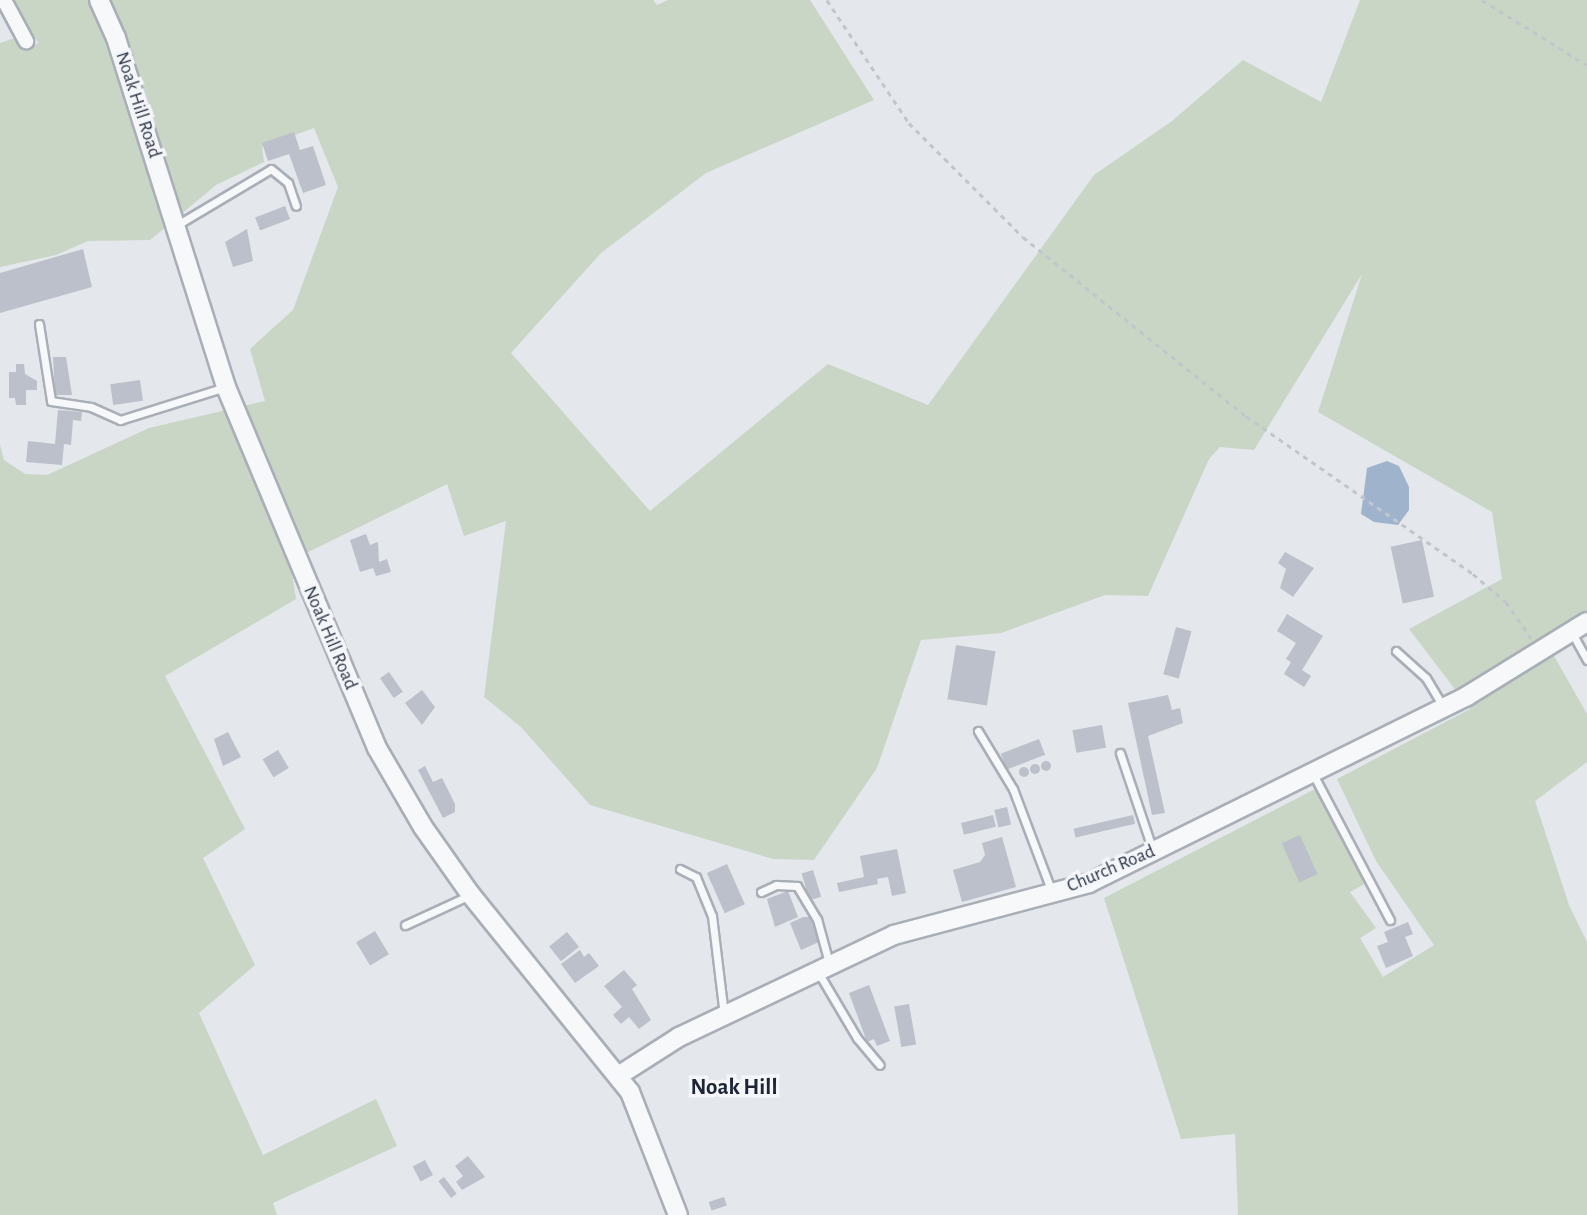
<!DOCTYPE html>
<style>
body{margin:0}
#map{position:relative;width:1587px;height:1215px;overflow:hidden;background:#e4e7ec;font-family:"Alegreya Sans",sans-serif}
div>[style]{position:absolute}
.green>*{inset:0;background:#c9d6c5}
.water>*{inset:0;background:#9fb4cc}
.building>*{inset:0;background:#bbc0ca;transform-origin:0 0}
.round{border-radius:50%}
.path>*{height:2.5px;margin-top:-1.25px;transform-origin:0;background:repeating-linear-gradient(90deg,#c2c5cb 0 5px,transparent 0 10px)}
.roads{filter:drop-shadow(2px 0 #a9aeb7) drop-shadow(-2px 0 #a9aeb7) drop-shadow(0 2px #a9aeb7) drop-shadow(0 -2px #a9aeb7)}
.service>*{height:7px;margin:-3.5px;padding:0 3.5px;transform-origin:3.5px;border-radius:3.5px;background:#f7f8fa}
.minor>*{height:14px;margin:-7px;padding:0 7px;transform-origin:7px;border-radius:7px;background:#f7f8fa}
.tertiary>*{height:18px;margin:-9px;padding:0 9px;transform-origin:9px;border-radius:9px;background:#f7f8fa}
span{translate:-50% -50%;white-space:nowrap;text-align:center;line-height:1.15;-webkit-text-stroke:7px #f4f6f9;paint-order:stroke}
.street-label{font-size:19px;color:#2b3445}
.quarter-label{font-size:23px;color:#1d2536;font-weight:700}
</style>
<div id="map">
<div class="green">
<div style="clip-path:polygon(15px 0,653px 0,657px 5px,668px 0,810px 0,874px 100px,706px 173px,601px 253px,511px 353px,650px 511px,828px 364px,928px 405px,1094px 175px,1172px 121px,1243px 60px,1321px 102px,1360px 0,1587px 0,1587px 610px,1545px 640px,1587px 714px,1587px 762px,1535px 801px,1569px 905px,1587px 942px,1587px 1215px,1238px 1215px,1235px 1134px,1181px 1139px,1104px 898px,1321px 786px,1368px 882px,1350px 892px,1376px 928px,1360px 938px,1383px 977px,1434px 945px,1376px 861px,1337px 779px,1470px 709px,1409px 629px,1502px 579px,1492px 512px,1318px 412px,1362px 274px,1254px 450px,1220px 447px,1209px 459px,1148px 596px,1105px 595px,1001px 633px,921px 640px,877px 768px,814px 860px,773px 859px,590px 805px,521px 727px,484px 697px,506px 521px,464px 536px,447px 484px,290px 561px,296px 599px,165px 676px,245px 829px,203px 858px,255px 965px,199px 1013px,263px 1155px,376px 1099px,397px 1146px,273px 1203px,277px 1215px,0 1215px,0 445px,4px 460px,25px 474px,47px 475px,149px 428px,265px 401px,250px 349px,293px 310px,338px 187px,314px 128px,262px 147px,264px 162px,216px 185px,150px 240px,88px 241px,56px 255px,0 267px,0 43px,15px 38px,27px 49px,38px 43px)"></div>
</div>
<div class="water">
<div style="clip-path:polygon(1387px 461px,1399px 466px,1409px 487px,1409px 510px,1398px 525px,1374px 522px,1361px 514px,1367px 468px)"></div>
</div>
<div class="building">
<div style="clip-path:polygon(294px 132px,300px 150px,313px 146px,326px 185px,303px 193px,289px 154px,268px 161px,262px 143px)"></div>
<div style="left:285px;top:206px;width:14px;height:32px;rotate:69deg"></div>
<div style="clip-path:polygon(247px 229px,253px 261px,233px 267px,225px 242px)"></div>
<div style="clip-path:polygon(83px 249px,92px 287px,0 313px,0 273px)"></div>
<div style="clip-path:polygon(53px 357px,66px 357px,72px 395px,55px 395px)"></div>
<div style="clip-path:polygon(16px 364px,24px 364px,25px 374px,37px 381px,37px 390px,26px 390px,26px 405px,16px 405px,15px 398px,9px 398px,9px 372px,16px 372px)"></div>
<div style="left:140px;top:380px;width:21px;height:30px;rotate:82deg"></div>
<div style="clip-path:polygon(58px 410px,82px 412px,81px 421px,73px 420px,71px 445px,64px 444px,62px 465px,26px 462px,28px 441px,55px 444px)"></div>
<div style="clip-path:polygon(366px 534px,370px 545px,378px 542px,379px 562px,387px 559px,391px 572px,376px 576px,373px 568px,360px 572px,350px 540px)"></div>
<div style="left:1422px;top:540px;width:58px;height:32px;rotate:78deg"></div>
<div style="clip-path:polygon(1285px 552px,1314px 568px,1293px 597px,1280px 588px,1286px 569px,1278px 563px)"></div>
<div style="clip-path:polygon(1287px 614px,1323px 636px,1302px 670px,1311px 676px,1304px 687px,1284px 674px,1291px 662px,1286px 659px,1296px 643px,1277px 631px)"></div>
<div style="left:1176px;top:627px;width:16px;height:49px;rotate:15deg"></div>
<div style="left:956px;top:645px;width:40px;height:55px;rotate:9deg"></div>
<div style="left:389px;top:672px;width:24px;height:11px;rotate:55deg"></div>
<div style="clip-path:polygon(422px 690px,435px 707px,422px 725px,405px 703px)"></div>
<div style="clip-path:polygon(1168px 695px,1172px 710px,1180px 708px,1183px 723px,1148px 736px,1165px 813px,1152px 815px,1128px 703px)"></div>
<div style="left:1102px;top:725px;width:23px;height:30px;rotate:80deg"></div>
<div style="clip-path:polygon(228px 732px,241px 757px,223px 766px,214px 739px)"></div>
<div style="left:1039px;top:739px;width:17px;height:41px;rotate:69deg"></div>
<div style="left:278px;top:750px;width:21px;height:18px;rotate:59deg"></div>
<div class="round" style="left:1041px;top:761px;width:10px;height:10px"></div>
<div class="round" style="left:1030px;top:764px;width:10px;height:10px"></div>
<div style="clip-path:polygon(425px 766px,433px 782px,442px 778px,455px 804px,455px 812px,443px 818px,418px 770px)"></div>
<div class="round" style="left:1019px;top:767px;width:10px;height:10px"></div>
<div style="left:1007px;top:807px;width:18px;height:13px;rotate:77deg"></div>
<div style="left:993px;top:815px;width:12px;height:33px;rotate:76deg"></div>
<div style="left:1133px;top:815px;width:9px;height:61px;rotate:77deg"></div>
<div style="left:1300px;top:835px;width:43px;height:20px;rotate:66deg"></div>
<div style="clip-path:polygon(1002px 837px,1016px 887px,962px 902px,953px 870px,980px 862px,985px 855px,982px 843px)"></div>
<div style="clip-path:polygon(897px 849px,906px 893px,892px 896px,888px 877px,877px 879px,878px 884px,839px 892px,837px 883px,864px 877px,860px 856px)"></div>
<div style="left:727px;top:864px;width:44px;height:22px;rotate:66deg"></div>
<div style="left:813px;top:870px;width:28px;height:12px;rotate:73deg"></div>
<div style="clip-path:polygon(788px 891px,798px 917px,775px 927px,767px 899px)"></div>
<div style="clip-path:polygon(803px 917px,810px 917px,821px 941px,801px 950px,790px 923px)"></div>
<div style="clip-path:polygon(1408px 922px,1413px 934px,1405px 937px,1413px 956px,1386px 968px,1377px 946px,1388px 942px,1384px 932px)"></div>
<div style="left:375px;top:931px;width:27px;height:22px;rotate:59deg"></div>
<div style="left:567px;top:932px;width:19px;height:23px;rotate:51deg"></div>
<div style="clip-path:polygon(580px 950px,584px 957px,589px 953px,599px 966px,575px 983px,561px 964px)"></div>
<div style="clip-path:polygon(624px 970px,637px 985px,632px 989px,651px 1020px,639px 1029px,629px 1017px,621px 1024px,613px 1015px,622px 1007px,604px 986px)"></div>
<div style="clip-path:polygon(869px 985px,890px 1041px,877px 1046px,874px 1039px,867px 1042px,849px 993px)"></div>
<div style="left:909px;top:1004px;width:41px;height:15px;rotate:80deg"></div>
<div style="clip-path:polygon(468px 1156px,485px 1177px,462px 1190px,456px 1182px,463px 1176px,455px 1166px)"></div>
<div style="left:425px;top:1160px;width:17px;height:14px;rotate:62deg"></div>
<div style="left:444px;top:1177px;width:21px;height:7px;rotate:53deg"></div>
<div style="left:724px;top:1197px;width:9px;height:16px;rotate:72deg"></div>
</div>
<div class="path">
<div style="left:827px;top:0;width:148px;rotate:56.3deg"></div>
<div style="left:909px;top:123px;width:161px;rotate:45deg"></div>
<div style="left:1023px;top:237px;width:286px;rotate:38.8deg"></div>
<div style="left:1246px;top:416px;width:277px;rotate:34.8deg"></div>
<div style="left:1473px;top:574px;width:43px;rotate:40.3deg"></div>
<div style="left:1506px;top:602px;width:44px;rotate:55.2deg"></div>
<div style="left:1482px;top:0;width:123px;rotate:31.8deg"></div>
</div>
<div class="roads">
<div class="service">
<div style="left:177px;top:225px;width:109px;rotate:-30.8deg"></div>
<div style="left:271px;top:169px;width:22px;rotate:39deg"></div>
<div style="left:288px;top:183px;width:24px;rotate:71deg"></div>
<div style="left:39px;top:324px;width:78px;rotate:81.1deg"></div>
<div style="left:51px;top:401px;width:40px;rotate:8.5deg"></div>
<div style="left:91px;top:407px;width:32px;rotate:24deg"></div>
<div style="left:120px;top:420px;width:110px;rotate:-17.4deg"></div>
<div style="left:1572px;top:633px;width:31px;rotate:61deg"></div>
<div style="left:1396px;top:651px;width:40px;rotate:42deg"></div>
<div style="left:1426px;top:678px;width:33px;rotate:59deg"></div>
<div style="left:978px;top:731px;width:68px;rotate:58.9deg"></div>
<div style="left:1013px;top:789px;width:110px;rotate:69.3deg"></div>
<div style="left:1120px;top:753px;width:103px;rotate:71.4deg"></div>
<div style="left:1313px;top:774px;width:165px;rotate:62.2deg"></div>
<div style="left:680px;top:869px;width:18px;rotate:27deg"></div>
<div style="left:696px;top:877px;width:42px;rotate:67.7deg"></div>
<div style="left:712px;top:916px;width:100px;rotate:83.1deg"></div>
<div style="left:761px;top:892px;width:17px;rotate:-25deg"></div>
<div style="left:776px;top:885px;width:21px;rotate:3deg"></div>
<div style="left:797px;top:886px;width:39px;rotate:59deg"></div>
<div style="left:817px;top:919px;width:46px;rotate:74.7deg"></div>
<div style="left:405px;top:925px;width:72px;rotate:-24.8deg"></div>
<div style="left:818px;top:972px;width:77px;rotate:59.4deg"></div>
<div style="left:857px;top:1038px;width:35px;rotate:50deg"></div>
</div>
<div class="minor">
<div style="left:4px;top:0;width:47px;rotate:61.8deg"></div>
</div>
<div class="tertiary">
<div style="left:99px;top:0;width:42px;rotate:65.9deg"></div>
<div style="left:116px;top:38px;width:366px;rotate:72.5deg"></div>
<div style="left:226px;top:387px;width:391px;rotate:67.3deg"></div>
<div style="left:377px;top:748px;width:91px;rotate:59.8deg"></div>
<div style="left:423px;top:827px;width:83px;rotate:54.8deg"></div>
<div style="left:471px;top:895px;width:253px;rotate:51.1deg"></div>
<div style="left:630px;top:1092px;width:132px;rotate:68.7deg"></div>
<div style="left:618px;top:1076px;width:72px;rotate:-32.6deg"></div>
<div style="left:679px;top:1037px;width:238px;rotate:-25.4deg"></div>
<div style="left:894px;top:935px;width:202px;rotate:-14.9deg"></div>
<div style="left:1089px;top:883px;width:422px;rotate:-26.3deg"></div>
<div style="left:1467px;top:696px;width:141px;rotate:-31.7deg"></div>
</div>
</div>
<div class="street-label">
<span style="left:138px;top:105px;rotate:72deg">Noak Hill Road</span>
<span style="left:330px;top:638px;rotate:67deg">Noak Hill Road</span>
<span style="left:1111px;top:869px;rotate:-23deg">Church Road</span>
</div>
<div class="quarter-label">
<span style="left:734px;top:1088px">Noak Hill</span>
</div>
</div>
